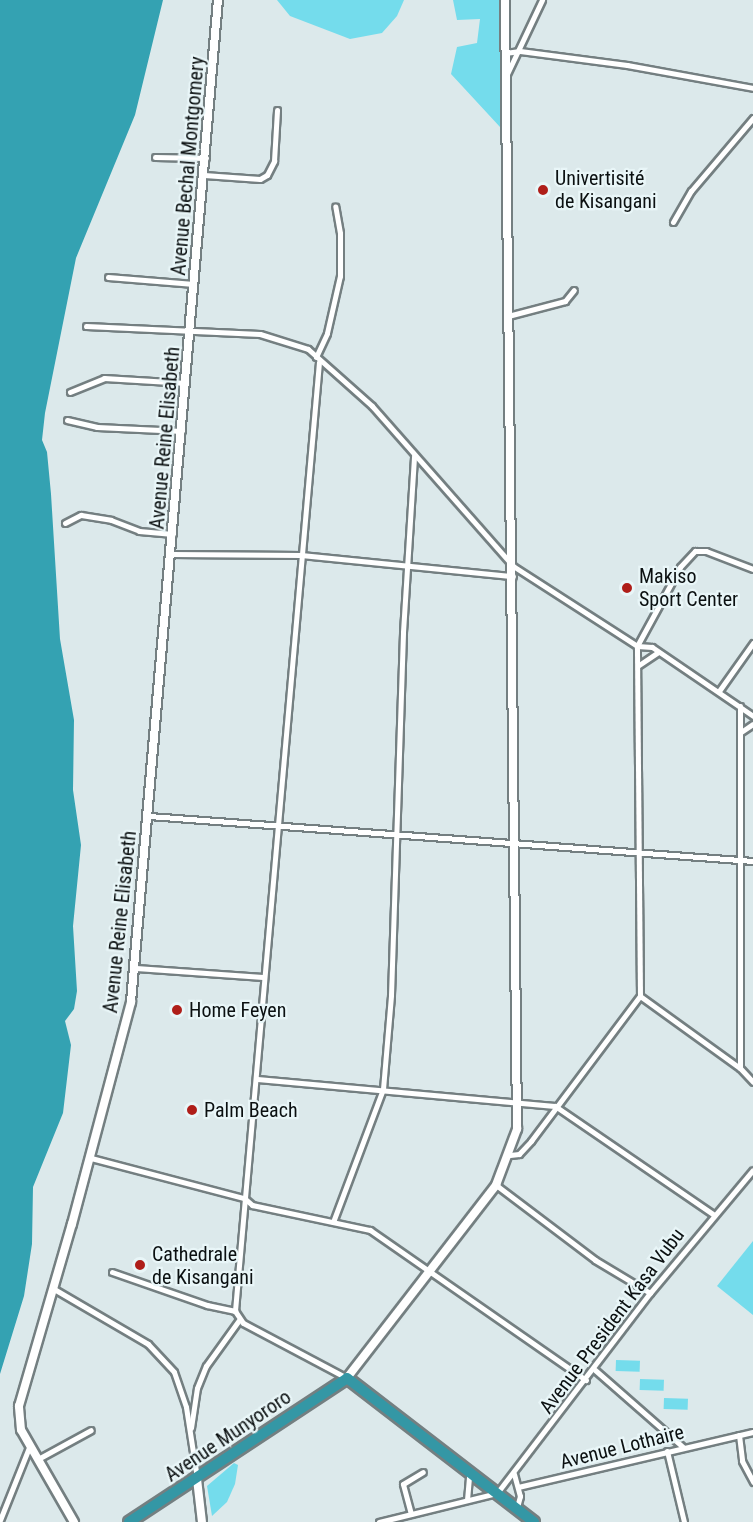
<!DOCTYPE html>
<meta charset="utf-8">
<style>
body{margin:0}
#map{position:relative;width:753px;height:1522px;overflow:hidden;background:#dce9eb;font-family:"Roboto Condensed",sans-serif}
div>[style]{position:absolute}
.green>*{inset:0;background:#74dcec;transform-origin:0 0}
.water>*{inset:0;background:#34a2b2}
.roads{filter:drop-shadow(2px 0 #747f81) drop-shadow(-2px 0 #747f81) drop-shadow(0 2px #747f81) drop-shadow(0 -2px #747f81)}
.street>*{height:5px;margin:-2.5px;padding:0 2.5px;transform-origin:2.5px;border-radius:2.5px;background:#fff}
.secondary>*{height:8px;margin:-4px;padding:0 4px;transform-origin:4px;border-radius:4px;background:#fff}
.highway>*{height:10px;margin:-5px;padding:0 5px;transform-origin:5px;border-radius:5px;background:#3497a5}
.dots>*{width:16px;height:16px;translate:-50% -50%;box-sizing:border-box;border:3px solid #e9f6f8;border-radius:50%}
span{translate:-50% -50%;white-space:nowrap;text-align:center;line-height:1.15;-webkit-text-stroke:4.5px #e9f6f8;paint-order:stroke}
.street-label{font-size:20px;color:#0b1011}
.poi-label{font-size:20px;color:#0b1011}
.left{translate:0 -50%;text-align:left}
</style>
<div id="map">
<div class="green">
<div style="clip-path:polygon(277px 0,404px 0,397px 16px,382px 33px,350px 39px,290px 16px)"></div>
<div style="clip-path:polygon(453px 0,504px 0,500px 127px,451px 74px,457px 47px,477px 43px,480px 19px,457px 20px)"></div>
<div style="clip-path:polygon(753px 1241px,753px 1315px,717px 1286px)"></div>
<div style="left:616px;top:1360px;width:24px;height:11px;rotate:2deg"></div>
<div style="left:640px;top:1379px;width:24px;height:11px;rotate:2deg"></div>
<div style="left:664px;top:1398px;width:24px;height:11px;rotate:2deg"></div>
<div style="clip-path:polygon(234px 1463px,238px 1465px,235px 1484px,227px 1502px,212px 1516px,207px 1486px)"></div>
</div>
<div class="water">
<div style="clip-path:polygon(0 0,163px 0,135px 115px,76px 258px,45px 413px,42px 440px,47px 452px,51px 494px,60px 639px,74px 720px,73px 790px,81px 845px,73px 926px,77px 991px,74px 1009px,65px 1021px,71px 1045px,63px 1113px,33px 1187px,32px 1244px,24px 1296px,0 1374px)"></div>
</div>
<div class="roads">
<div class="street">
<div style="left:505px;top:53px;width:15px;rotate:-8deg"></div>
<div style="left:520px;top:51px;width:108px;rotate:7.5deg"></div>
<div style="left:627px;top:65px;width:128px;rotate:10.3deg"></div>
<div style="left:507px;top:74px;width:82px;rotate:-64.7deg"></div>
<div style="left:155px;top:157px;width:51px;rotate:1.1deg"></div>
<div style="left:204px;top:175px;width:56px;rotate:4.1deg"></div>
<div style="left:260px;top:179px;width:8px;rotate:-30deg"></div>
<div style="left:267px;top:175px;width:16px;rotate:-63deg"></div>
<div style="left:274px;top:161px;width:51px;rotate:-86.6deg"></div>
<div style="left:673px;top:222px;width:36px;rotate:-60deg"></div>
<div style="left:691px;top:191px;width:96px;rotate:-49.7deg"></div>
<div style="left:108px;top:277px;width:86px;rotate:4.7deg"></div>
<div style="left:508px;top:316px;width:59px;rotate:-14.7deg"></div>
<div style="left:565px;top:301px;width:14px;rotate:-51deg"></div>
<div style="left:86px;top:326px;width:174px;rotate:2.6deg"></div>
<div style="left:260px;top:334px;width:50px;rotate:17.4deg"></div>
<div style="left:308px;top:349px;width:86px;rotate:41.7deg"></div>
<div style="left:372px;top:406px;width:213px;rotate:48.6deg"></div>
<div style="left:513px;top:566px;width:148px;rotate:32.8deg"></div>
<div style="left:637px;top:646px;width:15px;rotate:4deg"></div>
<div style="left:652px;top:647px;width:122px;rotate:34.3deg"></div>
<div style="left:316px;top:357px;width:26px;rotate:-65deg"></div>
<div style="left:327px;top:333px;width:58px;rotate:-77.2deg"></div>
<div style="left:340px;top:276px;width:43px;rotate:-90deg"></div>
<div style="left:340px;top:233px;width:27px;rotate:-100deg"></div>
<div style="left:319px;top:362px;width:953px;rotate:95.06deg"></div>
<div style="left:235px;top:1311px;width:14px;rotate:56deg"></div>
<div style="left:243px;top:1323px;width:115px;rotate:27.9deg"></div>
<div style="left:70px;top:392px;width:37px;rotate:-22deg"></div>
<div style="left:104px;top:378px;width:82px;rotate:3.5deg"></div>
<div style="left:67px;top:420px;width:31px;rotate:13deg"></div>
<div style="left:97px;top:427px;width:85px;rotate:2.7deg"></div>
<div style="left:65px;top:523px;width:18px;rotate:-27deg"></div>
<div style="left:81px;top:515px;width:30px;rotate:9deg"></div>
<div style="left:111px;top:520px;width:30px;rotate:21deg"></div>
<div style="left:139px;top:531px;width:34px;rotate:5deg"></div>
<div style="left:172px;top:554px;width:129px;rotate:0.4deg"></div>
<div style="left:301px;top:555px;width:213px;rotate:5.7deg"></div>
<div style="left:639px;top:665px;width:23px;rotate:-34deg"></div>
<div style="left:719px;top:691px;width:59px;rotate:-54.7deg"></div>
<div style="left:741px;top:732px;width:14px;rotate:-34deg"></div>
<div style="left:149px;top:816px;width:606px;rotate:4.26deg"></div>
<div style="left:135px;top:968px;width:129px;rotate:4deg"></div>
<div style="left:640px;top:996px;width:123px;rotate:35.8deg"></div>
<div style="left:740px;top:1068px;width:19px;rotate:47deg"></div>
<div style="left:740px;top:1068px;width:362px;rotate:-90deg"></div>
<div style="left:257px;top:1079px;width:299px;rotate:5.2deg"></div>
<div style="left:555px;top:1106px;width:191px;rotate:34.4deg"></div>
<div style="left:510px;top:1155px;width:9px;rotate:-6deg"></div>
<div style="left:519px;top:1154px;width:18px;rotate:-47deg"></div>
<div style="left:531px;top:1141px;width:181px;rotate:-53.1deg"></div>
<div style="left:640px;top:996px;width:350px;rotate:-90.5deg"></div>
<div style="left:637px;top:646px;width:90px;rotate:-61.4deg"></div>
<div style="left:680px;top:567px;width:22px;rotate:-47deg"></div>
<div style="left:695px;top:551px;width:11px"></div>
<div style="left:706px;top:551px;width:50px;rotate:21deg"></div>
<div style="left:91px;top:1158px;width:158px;rotate:14.7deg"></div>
<div style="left:244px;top:1198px;width:11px;rotate:41deg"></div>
<div style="left:252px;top:1205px;width:121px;rotate:12deg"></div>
<div style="left:370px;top:1230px;width:263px;rotate:34.8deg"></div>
<div style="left:496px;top:1185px;width:124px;rotate:37.1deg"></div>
<div style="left:595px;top:1260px;width:64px;rotate:31deg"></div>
<div style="left:333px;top:1222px;width:142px;rotate:-69.4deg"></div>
<div style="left:383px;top:1089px;width:94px;rotate:-85.1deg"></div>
<div style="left:391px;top:995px;width:363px;rotate:-88.1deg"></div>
<div style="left:403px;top:632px;width:177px;rotate:-86.4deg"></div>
<div style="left:112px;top:1272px;width:101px;rotate:19.2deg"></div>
<div style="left:207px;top:1305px;width:29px;rotate:12deg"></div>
<div style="left:54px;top:1289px;width:109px;rotate:30.3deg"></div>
<div style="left:148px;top:1344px;width:38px;rotate:47deg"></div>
<div style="left:174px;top:1372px;width:37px;rotate:71deg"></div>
<div style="left:186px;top:1407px;width:72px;rotate:81.2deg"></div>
<div style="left:595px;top:1370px;width:117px;rotate:41.2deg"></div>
<div style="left:191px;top:1428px;width:40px;rotate:-81.5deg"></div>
<div style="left:197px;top:1388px;width:24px;rotate:-68deg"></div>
<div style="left:206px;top:1366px;width:57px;rotate:-54.3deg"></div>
<div style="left:739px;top:1435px;width:26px;rotate:83deg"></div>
<div style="left:742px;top:1461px;width:24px;rotate:62deg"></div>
<div style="left:667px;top:1451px;width:73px;rotate:76.5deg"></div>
<div style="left:38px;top:1459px;width:60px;rotate:-28.7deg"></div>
<div style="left:514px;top:1474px;width:23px;rotate:75deg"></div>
<div style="left:520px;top:1496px;width:11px;rotate:105deg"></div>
<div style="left:518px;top:1487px;width:241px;rotate:-13.2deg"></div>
<div style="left:467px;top:1500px;width:25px;rotate:-85deg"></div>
<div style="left:411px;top:1514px;width:31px;rotate:-105deg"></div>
<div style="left:403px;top:1484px;width:23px;rotate:-31deg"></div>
<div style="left:0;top:1520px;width:81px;rotate:-68.2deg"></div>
<div style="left:379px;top:1522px;width:122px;rotate:-13.8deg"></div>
<div style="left:497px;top:1493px;width:252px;rotate:-52.6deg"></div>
<div style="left:650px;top:1293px;width:160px;rotate:-50.1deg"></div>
</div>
<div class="secondary">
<div style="left:347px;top:1378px;width:244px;rotate:-52.3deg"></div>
<div style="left:496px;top:1185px;width:60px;rotate:-69.4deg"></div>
<div style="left:517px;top:1129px;width:1129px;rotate:-90.61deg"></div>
<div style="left:197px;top:1479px;width:43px;rotate:83.4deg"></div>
<div style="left:74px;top:1522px;width:106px;rotate:-119.9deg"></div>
<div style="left:21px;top:1430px;width:24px;rotate:-95deg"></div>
<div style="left:19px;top:1406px;width:190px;rotate:-73.8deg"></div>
<div style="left:72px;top:1224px;width:230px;rotate:-75.1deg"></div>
<div style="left:131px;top:1002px;width:1006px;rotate:-85.04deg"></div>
</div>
<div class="highway">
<div style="left:129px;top:1522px;width:261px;rotate:-33.4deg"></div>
<div style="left:347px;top:1378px;width:236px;rotate:37.6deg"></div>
</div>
</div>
<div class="dots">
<div style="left:543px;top:190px;background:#af1e19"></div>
<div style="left:627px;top:588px;background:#af1e19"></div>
<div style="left:177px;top:1010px;background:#af1e19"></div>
<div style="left:192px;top:1110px;background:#af1e19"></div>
<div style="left:140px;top:1265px;background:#af1e19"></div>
</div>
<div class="street-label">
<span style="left:188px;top:166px;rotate:-85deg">Avenue Bechal Montgomery</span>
<span style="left:165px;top:438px;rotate:-85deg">Avenue Reine Elisabeth</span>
<span style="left:120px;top:922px;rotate:-84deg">Avenue Reine Elisabeth</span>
<span style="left:612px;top:1321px;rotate:-53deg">Avenue President Kasa Vubu</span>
<span style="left:228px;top:1436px;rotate:-34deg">Avenue Munyororo</span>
<span style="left:622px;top:1447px;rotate:-14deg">Avenue Lothaire</span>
</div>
<div class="poi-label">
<span class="left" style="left:555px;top:190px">Univertisité<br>de Kisangani</span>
<span class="left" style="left:639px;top:588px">Makiso<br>Sport Center</span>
<span class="left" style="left:189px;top:1010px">Home Feyen</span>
<span class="left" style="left:204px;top:1110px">Palm Beach</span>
<span class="left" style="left:152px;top:1266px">Cathedrale<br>de Kisangani</span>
</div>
</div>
